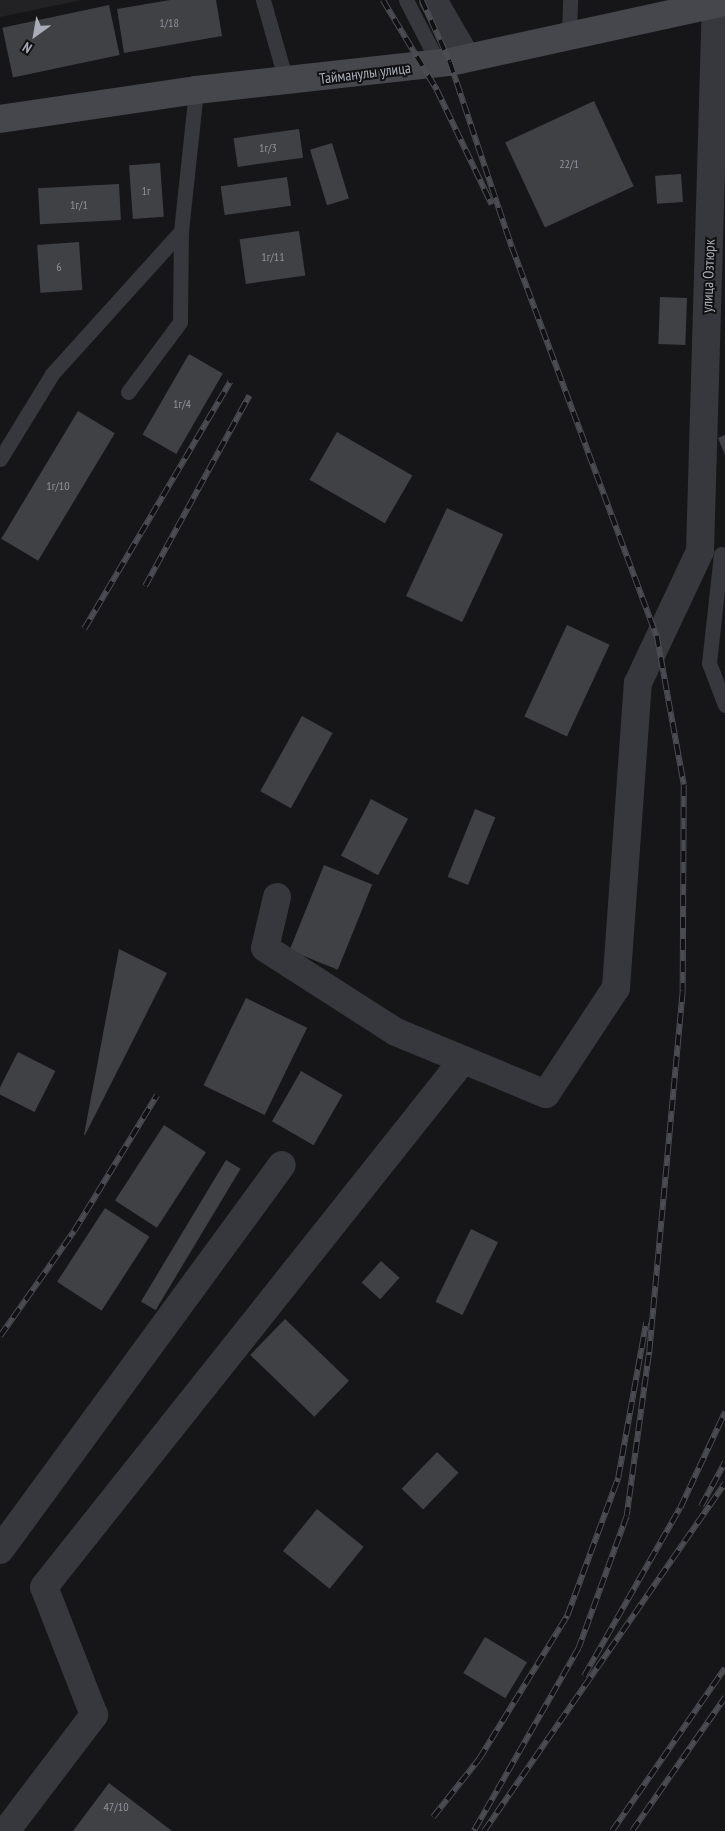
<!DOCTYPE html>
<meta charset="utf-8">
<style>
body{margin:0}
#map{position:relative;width:725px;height:1831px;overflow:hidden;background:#161618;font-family:"PT Sans Narrow",sans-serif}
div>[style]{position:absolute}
.built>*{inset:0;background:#222225}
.building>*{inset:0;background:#404145;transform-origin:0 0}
.lane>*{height:15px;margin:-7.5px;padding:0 7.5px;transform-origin:7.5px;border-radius:7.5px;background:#37383d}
.street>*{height:28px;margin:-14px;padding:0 14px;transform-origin:14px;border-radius:14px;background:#37383d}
.secondary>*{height:28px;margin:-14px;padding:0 14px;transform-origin:14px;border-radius:14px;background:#45474d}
.rail>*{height:5.5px;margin-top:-2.75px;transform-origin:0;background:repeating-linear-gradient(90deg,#111113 0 11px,#4a4c52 0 22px);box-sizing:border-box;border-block:1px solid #4a4c52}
span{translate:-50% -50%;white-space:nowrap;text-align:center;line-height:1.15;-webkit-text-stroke:4px #111113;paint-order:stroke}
.number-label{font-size:12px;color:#8e929b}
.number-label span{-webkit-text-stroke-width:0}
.street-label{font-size:15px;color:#a8adb8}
.north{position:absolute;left:10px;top:10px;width:50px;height:50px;-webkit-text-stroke:4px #111113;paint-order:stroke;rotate:212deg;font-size:14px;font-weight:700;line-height:20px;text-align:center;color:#a8adb8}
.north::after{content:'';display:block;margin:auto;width:18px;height:22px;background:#a8adb8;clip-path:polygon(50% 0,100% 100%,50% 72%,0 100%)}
</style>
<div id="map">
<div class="built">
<div style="clip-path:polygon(0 0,82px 0,0 17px)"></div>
</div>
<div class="building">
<div style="clip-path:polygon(170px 0,216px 0,222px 36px,124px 53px,117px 9px)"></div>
<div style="left:109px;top:5px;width:51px;height:109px;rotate:78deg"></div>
<div style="left:594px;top:101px;width:94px;height:98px;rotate:65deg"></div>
<div style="left:299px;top:129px;width:29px;height:66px;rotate:82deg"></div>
<div style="left:332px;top:143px;width:58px;height:23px;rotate:73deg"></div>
<div style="left:160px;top:163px;width:54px;height:31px;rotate:86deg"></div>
<div style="left:681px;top:174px;width:28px;height:26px;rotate:86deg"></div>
<div style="left:287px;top:177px;width:29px;height:67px;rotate:82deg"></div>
<div style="left:119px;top:184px;width:36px;height:81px;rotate:87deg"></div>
<div style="left:299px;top:231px;width:45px;height:60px;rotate:82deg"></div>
<div style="left:79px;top:242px;width:48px;height:42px;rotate:86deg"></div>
<div style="left:660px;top:297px;width:27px;height:47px;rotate:2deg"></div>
<div style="left:189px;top:354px;width:39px;height:93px;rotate:30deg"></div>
<div style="left:78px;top:411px;width:43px;height:149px;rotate:31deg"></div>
<div style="left:337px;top:432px;width:87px;height:55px;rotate:30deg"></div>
<div style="clip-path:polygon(725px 435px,725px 455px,718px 438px)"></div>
<div style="left:447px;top:508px;width:62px;height:97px;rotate:25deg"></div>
<div style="left:567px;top:625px;width:47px;height:101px;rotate:25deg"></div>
<div style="left:302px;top:716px;width:35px;height:86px;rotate:29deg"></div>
<div style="left:371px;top:799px;width:42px;height:64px;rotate:28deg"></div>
<div style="left:475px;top:809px;width:22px;height:73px;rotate:22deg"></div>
<div style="left:324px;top:865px;width:52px;height:92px;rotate:22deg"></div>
<div style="clip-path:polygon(119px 949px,167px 973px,85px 1135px,84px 1135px)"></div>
<div style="left:246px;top:998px;width:68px;height:97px;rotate:26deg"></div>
<div style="left:18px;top:1052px;width:42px;height:46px;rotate:27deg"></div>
<div style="left:301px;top:1071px;width:48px;height:58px;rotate:30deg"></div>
<div style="left:164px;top:1125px;width:50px;height:90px;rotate:33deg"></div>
<div style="left:226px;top:1160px;width:17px;height:165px;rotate:31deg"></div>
<div style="left:105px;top:1208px;width:53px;height:88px;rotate:33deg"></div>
<div style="left:471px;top:1229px;width:30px;height:81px;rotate:26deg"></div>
<div style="left:381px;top:1261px;width:25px;height:29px;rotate:42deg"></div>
<div style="left:285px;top:1319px;width:89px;height:50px;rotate:44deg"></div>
<div style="left:437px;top:1452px;width:30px;height:51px;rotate:44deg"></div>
<div style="left:317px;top:1509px;width:60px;height:54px;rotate:39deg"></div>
<div style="left:485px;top:1637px;width:49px;height:42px;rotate:31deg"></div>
<div style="clip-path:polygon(109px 1783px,172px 1831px,73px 1831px)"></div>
</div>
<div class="lane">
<div style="left:263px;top:0;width:87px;rotate:74.1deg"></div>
<div style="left:406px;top:0;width:72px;rotate:62.7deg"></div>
<div style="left:569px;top:33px;width:33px;rotate:-88deg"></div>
<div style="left:128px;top:392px;width:87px;rotate:-53.4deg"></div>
<div style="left:180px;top:322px;width:91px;rotate:-89.4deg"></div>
<div style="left:0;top:459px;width:100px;rotate:-58.5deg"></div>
<div style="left:52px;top:374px;width:193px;rotate:-47.9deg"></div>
<div style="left:181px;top:231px;width:142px;rotate:-83.9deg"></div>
<div style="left:721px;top:554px;width:110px;rotate:96.3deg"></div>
<div style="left:709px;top:663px;width:45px;rotate:69.1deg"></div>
</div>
<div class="street">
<div style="left:433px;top:0;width:66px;rotate:59.9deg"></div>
<div style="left:277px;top:897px;width:52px;rotate:103.2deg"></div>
<div style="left:265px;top:948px;width:156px;rotate:32.7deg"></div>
<div style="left:396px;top:1032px;width:162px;rotate:22.5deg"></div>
<div style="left:546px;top:1094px;width:127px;rotate:-56.6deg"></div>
<div style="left:616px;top:988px;width:306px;rotate:-85.9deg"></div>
<div style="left:638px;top:683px;width:146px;rotate:-64.8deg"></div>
<div style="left:700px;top:551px;width:551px;rotate:-88.34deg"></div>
<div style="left:0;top:1550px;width:477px;rotate:-53.8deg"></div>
<div style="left:6px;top:1831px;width:146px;rotate:-52.8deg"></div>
<div style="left:94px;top:1715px;width:137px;rotate:-111.3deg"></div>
<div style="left:44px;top:1587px;width:673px;rotate:-51.51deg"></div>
</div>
<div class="secondary">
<div style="left:0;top:119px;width:198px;rotate:-8.4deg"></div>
<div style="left:196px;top:90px;width:256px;rotate:-6.3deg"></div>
<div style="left:450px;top:62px;width:281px;rotate:-12.3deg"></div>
</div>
<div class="rail">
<div style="left:383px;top:0;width:105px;rotate:59deg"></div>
<div style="left:437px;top:90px;width:127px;rotate:64.4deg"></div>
<div style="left:422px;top:0;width:68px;rotate:65.7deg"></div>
<div style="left:450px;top:62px;width:195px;rotate:71.5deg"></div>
<div style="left:512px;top:247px;width:415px;rotate:69.6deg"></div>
<div style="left:657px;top:636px;width:151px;rotate:79.7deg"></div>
<div style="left:684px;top:785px;width:206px;rotate:90.3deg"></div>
<div style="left:683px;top:991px;width:366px;rotate:95.3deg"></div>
<div style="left:649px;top:1355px;width:162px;rotate:97.8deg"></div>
<div style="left:627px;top:1516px;width:140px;rotate:110deg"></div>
<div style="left:579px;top:1648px;width:211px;rotate:119.8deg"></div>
<div style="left:145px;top:586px;width:217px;rotate:-61.3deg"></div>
<div style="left:84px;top:629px;width:287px;rotate:-59.4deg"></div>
<div style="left:0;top:1336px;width:128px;rotate:-54.8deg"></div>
<div style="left:74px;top:1231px;width:159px;rotate:-58.6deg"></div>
<div style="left:701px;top:1506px;width:50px;rotate:-61.4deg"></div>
<div style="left:584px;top:1676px;width:193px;rotate:-60.3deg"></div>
<div style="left:680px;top:1508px;width:106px;rotate:-64.9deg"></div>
<div style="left:433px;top:1817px;width:74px;rotate:-51.6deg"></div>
<div style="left:479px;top:1759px;width:168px;rotate:-58.4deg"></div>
<div style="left:567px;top:1616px;width:147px;rotate:-69.7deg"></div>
<div style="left:618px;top:1478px;width:158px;rotate:-79.8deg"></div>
<div style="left:484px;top:1831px;width:423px;rotate:-55.3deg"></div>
<div style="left:612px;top:1831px;width:198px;rotate:-55.3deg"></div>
<div style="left:632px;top:1831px;width:163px;rotate:-55.2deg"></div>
</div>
<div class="number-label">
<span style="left:169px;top:23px">1/18</span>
<span style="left:268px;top:148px">1г/3</span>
<span style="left:569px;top:164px">22/1</span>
<span style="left:146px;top:191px">1г</span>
<span style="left:79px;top:205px">1г/1</span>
<span style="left:273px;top:257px">1г/11</span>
<span style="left:59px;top:267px">6</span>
<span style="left:182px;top:404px">1г/4</span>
<span style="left:58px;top:486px">1г/10</span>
<span style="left:116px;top:1807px">47/10</span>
</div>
<div class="street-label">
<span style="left:365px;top:73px;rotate:-7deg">Тайманулы улица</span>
<span style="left:708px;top:276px;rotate:-88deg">улица Озтюрк</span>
</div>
<div class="north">N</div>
</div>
